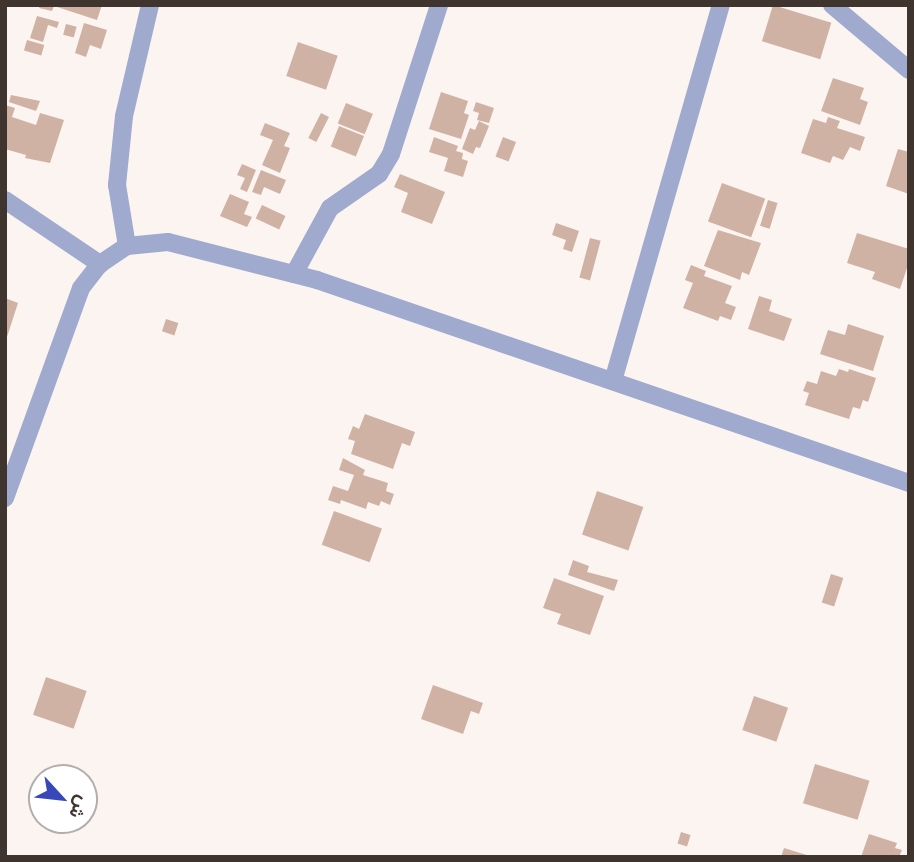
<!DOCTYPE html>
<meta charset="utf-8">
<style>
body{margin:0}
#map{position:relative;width:914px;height:862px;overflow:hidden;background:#fbf4f1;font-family:"Open Sans",Vazirmatn,sans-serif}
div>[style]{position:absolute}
.building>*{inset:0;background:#d0b2a5;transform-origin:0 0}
.minor>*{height:18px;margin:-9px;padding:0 9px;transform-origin:9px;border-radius:9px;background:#9faace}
.tertiary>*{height:18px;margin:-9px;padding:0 9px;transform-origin:9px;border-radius:9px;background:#9faace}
span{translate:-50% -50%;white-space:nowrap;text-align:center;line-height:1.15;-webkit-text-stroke:5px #fff;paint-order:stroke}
.frame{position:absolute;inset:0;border:7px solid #40342f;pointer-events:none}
.north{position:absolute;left:28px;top:764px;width:70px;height:70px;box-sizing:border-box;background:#fff;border:2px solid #b3aeac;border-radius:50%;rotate:117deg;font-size:19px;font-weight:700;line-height:28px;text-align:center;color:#40342f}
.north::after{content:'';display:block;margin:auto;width:24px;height:32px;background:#3847ba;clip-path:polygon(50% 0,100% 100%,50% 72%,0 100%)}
</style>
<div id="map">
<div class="building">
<div style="clip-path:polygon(40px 5px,102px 5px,97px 20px,54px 6px,52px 11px,39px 8px)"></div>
<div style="left:773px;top:5px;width:61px;height:38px;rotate:17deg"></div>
<div style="clip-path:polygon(37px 16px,59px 22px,57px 28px,48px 25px,43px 42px,30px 38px)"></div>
<div style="clip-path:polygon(84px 23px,107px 30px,101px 49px,90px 45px,86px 57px,75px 53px)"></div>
<div style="left:66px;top:24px;width:11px;height:11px;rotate:15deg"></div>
<div style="left:27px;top:40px;width:18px;height:11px;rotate:16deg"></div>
<div style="left:298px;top:42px;width:42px;height:36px;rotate:19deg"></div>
<div style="clip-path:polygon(833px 78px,864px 88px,860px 99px,868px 102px,860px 125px,821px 111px)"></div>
<div style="clip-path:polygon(441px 92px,468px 101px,464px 113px,469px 115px,461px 139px,429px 129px)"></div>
<div style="clip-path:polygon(11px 95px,40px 101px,36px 111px,9px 102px)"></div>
<div style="clip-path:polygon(476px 102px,494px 108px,489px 123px,477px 120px,479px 113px,473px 111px)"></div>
<div style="left:346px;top:103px;width:29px;height:22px;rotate:22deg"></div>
<div style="clip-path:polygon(5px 105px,15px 108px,12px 117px,36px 125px,40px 113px,64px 120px,50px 163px,25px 158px,26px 155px,5px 149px)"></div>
<div style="left:321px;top:113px;width:9px;height:28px;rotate:27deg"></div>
<div style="clip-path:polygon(828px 117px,840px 121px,837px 128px,865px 137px,860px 151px,850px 147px,843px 160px,833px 156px,830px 163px,801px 153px,813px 119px,826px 123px)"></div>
<div style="clip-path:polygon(479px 121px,489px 126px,480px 148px,476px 147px,473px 154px,462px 149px,470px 128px,475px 130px)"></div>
<div style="clip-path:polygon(265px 123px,290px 133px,284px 146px,290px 148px,280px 173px,262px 165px,273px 140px,260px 135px)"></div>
<div style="left:339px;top:126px;width:27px;height:22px;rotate:22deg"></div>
<div style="clip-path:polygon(434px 137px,458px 146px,456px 151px,463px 153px,462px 159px,468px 161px,463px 177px,444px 171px,448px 158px,429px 152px)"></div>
<div style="left:503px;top:137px;width:14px;height:21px;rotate:21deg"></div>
<div style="clip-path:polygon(898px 149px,909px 152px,909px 194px,886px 186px)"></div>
<div style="clip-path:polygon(242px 164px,256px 170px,247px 192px,240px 189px,245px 178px,237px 175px)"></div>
<div style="clip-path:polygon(261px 170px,286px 180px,280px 194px,264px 187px,261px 195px,252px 192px)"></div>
<div style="clip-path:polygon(400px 174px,445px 192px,432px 224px,401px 212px,408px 193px,394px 187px)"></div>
<div style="left:722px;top:183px;width:46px;height:41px;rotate:20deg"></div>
<div style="clip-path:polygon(230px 194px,249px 202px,244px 214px,252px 217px,247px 227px,220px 216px)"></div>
<div style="left:768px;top:200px;width:10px;height:27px;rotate:17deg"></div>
<div style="left:262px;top:205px;width:26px;height:15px;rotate:25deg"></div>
<div style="clip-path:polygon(556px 223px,579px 231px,572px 252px,563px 249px,566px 240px,552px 235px)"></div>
<div style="clip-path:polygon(718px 230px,761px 243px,749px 275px,742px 272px,740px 280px,704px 266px)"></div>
<div style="clip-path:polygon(857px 233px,909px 249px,909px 262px,900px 289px,872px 279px,875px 272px,847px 263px)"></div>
<div style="left:590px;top:238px;width:11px;height:41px;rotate:15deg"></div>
<div style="clip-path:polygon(691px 265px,706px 271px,704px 276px,732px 286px,725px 303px,736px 307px,731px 320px,720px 316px,718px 321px,683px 308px,693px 283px,685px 280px)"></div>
<div style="clip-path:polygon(759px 296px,772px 300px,769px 311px,792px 319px,784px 341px,748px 329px)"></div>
<div style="clip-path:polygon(5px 298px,18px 303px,6px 340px,5px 340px)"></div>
<div style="left:166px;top:319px;width:13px;height:13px;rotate:18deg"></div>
<div style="clip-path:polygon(848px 324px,884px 336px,873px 371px,820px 354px,828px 330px,845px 335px)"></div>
<div style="clip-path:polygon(839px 369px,848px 372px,849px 369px,876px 378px,868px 402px,863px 400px,860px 409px,853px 407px,849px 419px,805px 405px,809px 393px,803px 391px,807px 381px,817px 384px,821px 371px,836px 376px)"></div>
<div style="clip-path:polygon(365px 414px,415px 432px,410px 446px,402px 443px,393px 469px,351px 454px,355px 441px,348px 439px,353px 426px,359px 429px)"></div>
<div style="clip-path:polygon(343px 458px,365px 470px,363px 475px,388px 483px,386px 491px,394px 494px,390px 505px,381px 501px,379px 506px,368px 502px,366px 509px,341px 500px,340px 504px,328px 500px,333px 486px,348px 491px,354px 475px,339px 470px)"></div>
<div style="left:597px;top:491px;width:49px;height:46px;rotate:19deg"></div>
<div style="left:334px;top:511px;width:51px;height:36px;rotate:20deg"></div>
<div style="clip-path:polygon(573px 560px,589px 566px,587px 572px,618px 580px,614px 591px,568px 575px)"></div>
<div style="left:831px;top:574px;width:13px;height:30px;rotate:18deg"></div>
<div style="clip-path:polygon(554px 578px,604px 596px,590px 635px,557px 624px,561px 614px,543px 608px)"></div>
<div style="left:46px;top:677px;width:43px;height:40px;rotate:19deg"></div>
<div style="clip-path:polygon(433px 685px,483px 703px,479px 714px,471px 711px,463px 734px,421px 719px)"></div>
<div style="left:754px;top:696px;width:36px;height:36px;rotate:19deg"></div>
<div style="left:815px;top:764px;width:57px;height:41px;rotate:17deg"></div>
<div style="left:681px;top:832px;width:10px;height:12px;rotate:17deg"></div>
<div style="clip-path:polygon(869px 834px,897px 843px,895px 848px,902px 850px,899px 857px,861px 857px)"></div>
<div style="clip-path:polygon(784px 848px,810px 856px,810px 857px,781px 857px)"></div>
</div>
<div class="minor">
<div style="left:832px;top:5px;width:101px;rotate:40.2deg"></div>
<div style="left:5px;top:200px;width:115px;rotate:34deg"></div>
<div style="left:127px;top:246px;width:62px;rotate:-99.3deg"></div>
<div style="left:117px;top:185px;width:69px;rotate:-84.2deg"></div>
<div style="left:124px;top:116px;width:114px;rotate:-76.8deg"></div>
<div style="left:294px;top:274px;width:75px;rotate:-61.4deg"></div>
<div style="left:330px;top:208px;width:60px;rotate:-34.8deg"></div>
<div style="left:379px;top:174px;width:23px;rotate:-59deg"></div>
<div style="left:391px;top:154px;width:157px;rotate:-72.1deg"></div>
<div style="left:613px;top:381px;width:391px;rotate:-74deg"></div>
</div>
<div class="tertiary">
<div style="left:5px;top:498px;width:223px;rotate:-70.1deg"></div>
<div style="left:81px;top:288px;width:31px;rotate:-52deg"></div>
<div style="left:100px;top:264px;width:32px;rotate:-34deg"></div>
<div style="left:127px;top:246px;width:41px;rotate:-5.6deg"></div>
<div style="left:168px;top:242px;width:154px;rotate:14.3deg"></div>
<div style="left:317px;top:280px;width:626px;rotate:18.93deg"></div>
</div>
<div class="frame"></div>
<div class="north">ش</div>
</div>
